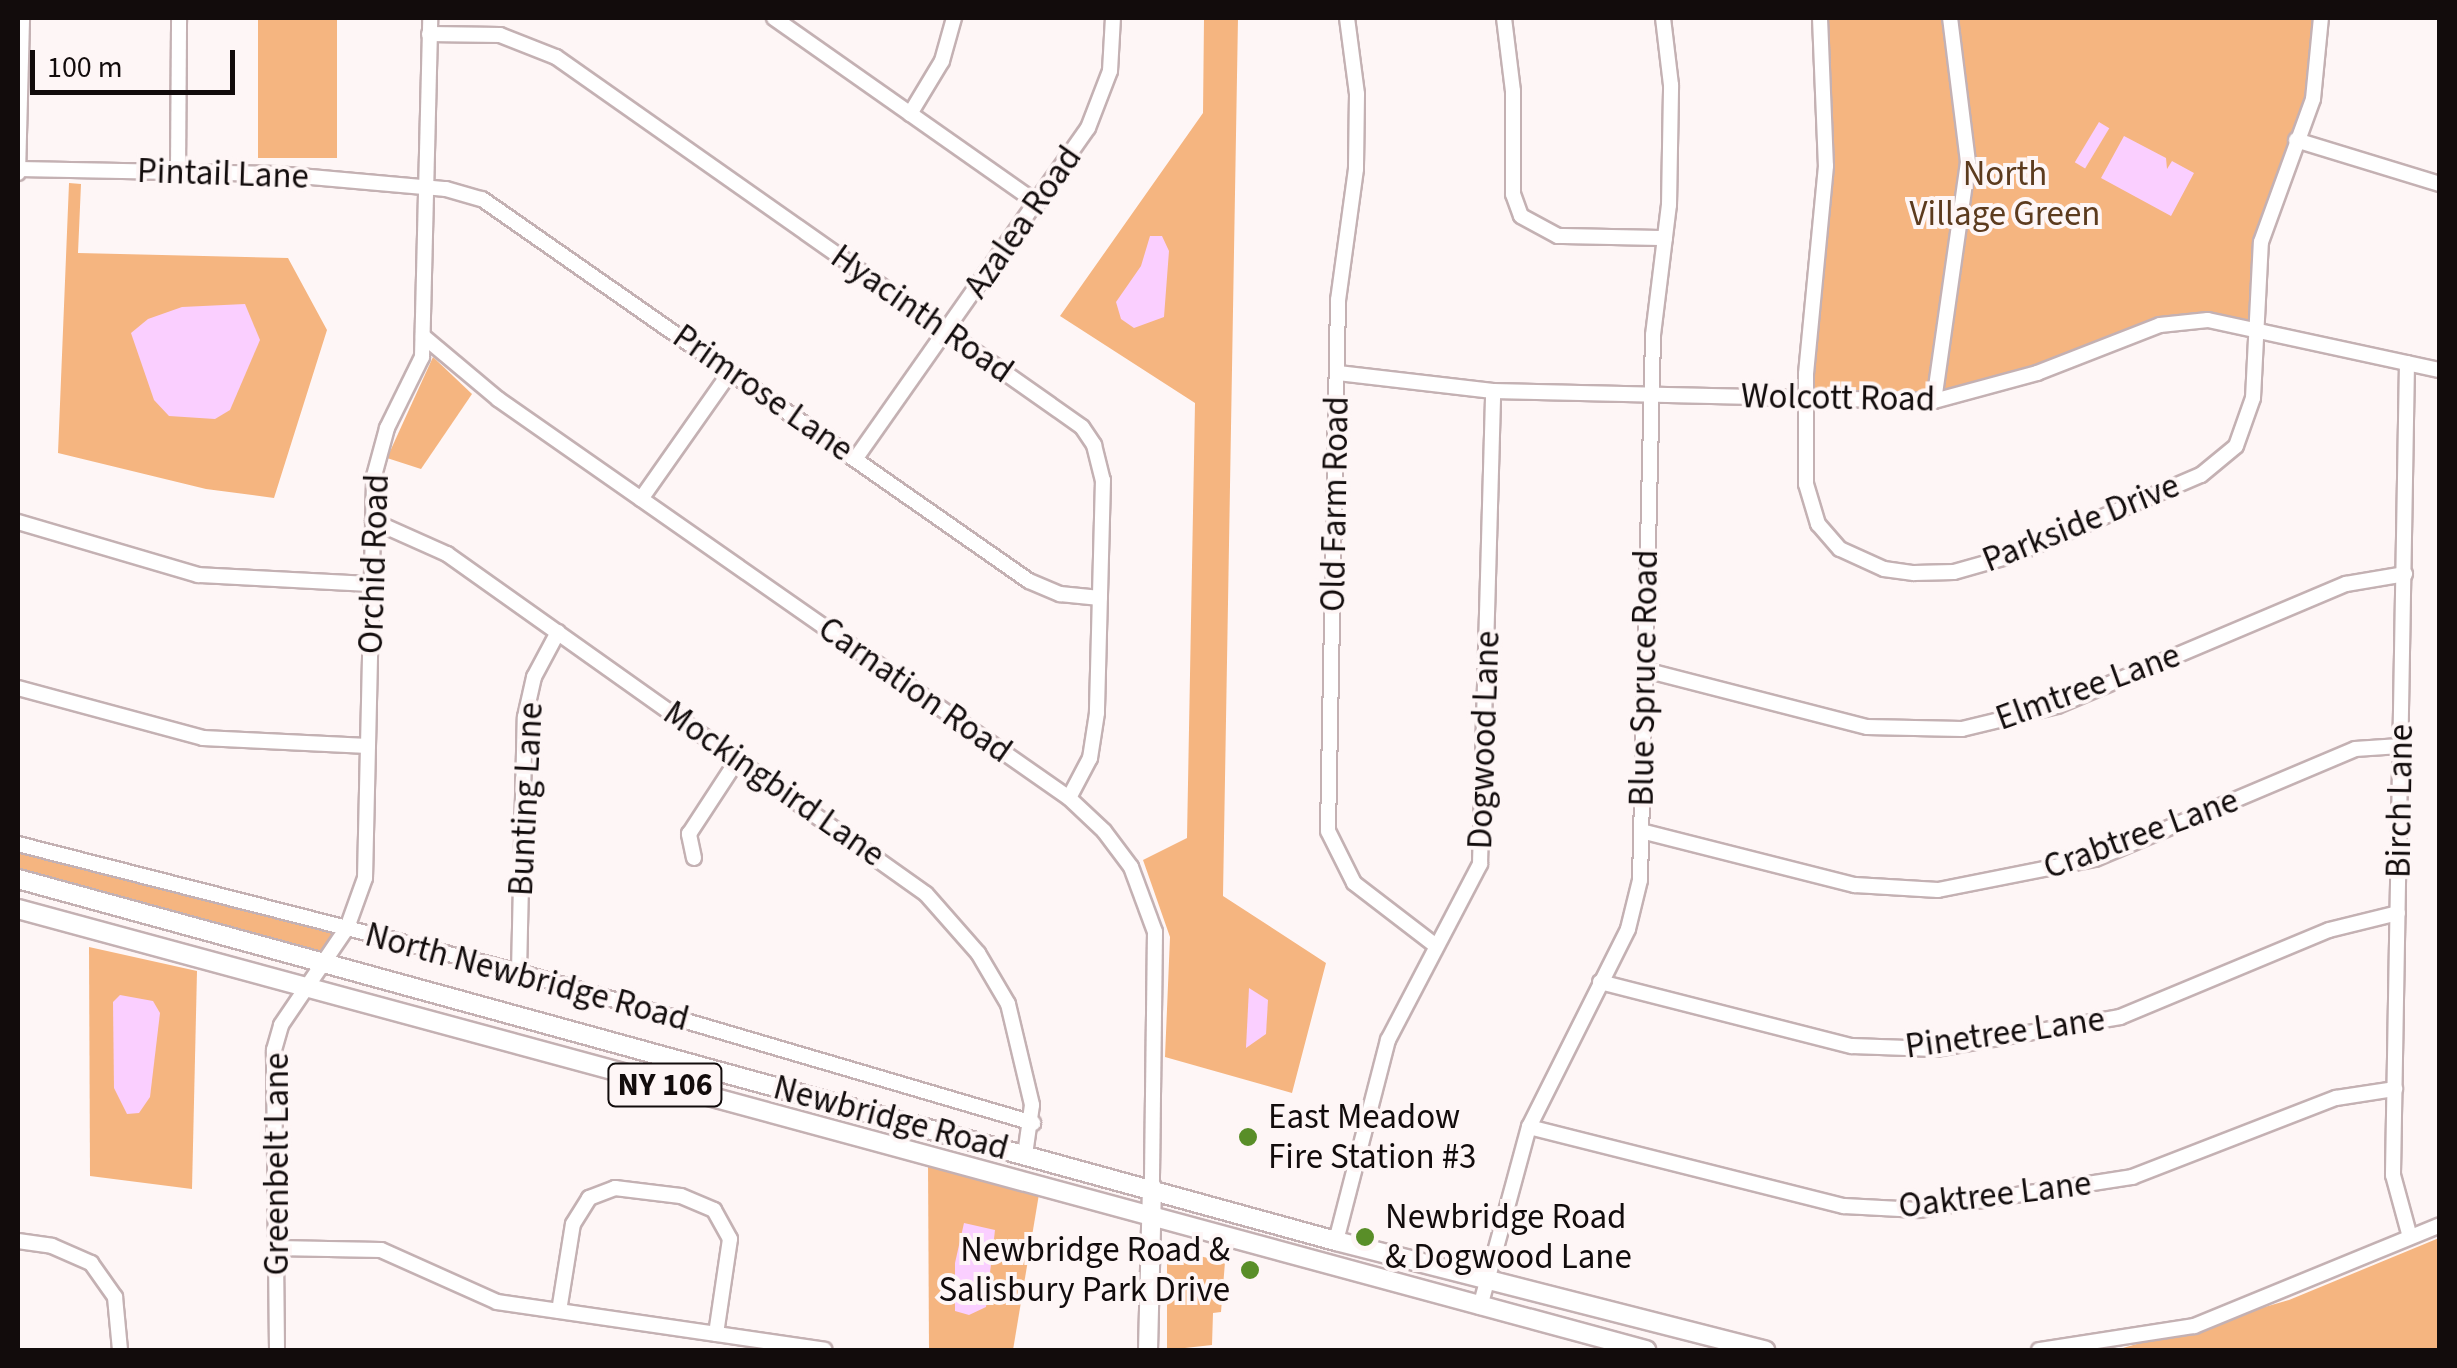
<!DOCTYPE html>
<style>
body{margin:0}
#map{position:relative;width:2457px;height:1368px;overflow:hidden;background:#fef6f6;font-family:"Source Sans 3",sans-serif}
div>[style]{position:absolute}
.green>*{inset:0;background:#f5b580;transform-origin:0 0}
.water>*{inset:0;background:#facfff;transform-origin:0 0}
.roads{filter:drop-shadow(2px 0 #c4b1b3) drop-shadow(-2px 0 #c4b1b3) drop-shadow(0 2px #c4b1b3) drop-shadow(0 -2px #c4b1b3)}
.minor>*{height:14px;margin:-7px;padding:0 7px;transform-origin:7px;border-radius:7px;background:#fff}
.major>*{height:18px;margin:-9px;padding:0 9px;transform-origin:9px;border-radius:9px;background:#fff}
.dots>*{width:28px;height:28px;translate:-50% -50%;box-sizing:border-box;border:5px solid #fef6f6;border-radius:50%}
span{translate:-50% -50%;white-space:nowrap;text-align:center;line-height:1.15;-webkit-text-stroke:8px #fef6f6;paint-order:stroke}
.shield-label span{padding:2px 8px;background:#fef6f6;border:2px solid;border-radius:8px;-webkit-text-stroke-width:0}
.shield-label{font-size:32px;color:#120c0c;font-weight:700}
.street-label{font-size:35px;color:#120c0c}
.park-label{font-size:35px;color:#5c3b1e}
.poi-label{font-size:35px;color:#120c0c}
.left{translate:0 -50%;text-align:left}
.right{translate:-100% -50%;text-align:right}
.frame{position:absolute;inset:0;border:20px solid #120c0c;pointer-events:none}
.scale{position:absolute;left:30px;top:50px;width:205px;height:45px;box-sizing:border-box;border:5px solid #120c0c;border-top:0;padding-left:12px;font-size:30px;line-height:35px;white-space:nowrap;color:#120c0c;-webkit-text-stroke:8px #fef6f6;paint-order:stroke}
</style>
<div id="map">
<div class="green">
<div style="left:258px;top:18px;width:79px;height:140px"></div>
<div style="clip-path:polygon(1204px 18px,1238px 18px,1223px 896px,1326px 963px,1292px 1093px,1165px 1057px,1170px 937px,1143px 860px,1187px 838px,1195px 403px,1060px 316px,1203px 113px)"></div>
<div style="clip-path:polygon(1820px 18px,2320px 18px,2319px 70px,2272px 200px,2254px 328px,2190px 319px,1962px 400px,1808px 399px,1826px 225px)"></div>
<div style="clip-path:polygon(69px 183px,81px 184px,78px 253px,288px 258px,327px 330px,274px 498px,206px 489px,58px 453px)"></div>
<div style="clip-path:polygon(433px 357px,472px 394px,421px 469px,387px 458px)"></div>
<div style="clip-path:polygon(18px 848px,342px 931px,321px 956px,18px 875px)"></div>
<div style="clip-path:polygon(89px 947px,197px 971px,192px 1189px,90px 1176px)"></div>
<div style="clip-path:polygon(928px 1164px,1039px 1194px,1013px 1350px,929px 1349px)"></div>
<div style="clip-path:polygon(2439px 1238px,2439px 1350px,2116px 1350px,2289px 1300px)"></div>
<div style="clip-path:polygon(1178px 1251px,1225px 1262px,1221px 1312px,1213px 1313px,1212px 1345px,1167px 1350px,1167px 1257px)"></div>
</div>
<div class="water">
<div style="left:2099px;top:122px;width:12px;height:47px;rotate:31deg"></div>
<div style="clip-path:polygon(2124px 136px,2166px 158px,2167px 169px,2172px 161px,2194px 173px,2171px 216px,2101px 178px)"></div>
<div style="clip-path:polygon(1150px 236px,1162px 236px,1169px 251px,1164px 317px,1134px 328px,1121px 319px,1116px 302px,1141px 266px)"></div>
<div style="clip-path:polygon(245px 304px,260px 340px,230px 410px,215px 419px,169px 416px,154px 400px,131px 333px,148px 319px,182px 307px)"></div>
<div style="clip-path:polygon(1249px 988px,1268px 1000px,1266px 1034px,1246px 1048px)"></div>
<div style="clip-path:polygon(120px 995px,153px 1001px,160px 1013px,150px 1097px,139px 1113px,127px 1114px,114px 1088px,113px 1002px)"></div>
<div style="clip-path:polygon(964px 1223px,995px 1230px,986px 1307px,969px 1315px,955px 1311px,955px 1263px)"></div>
</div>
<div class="roads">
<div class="minor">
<div style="left:774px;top:18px;width:322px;rotate:35.1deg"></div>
<div style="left:1347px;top:18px;width:77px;rotate:82.5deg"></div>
<div style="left:1357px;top:94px;width:75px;rotate:90.8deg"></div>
<div style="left:1356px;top:169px;width:132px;rotate:97.8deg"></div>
<div style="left:1338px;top:300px;width:531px;rotate:91.08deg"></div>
<div style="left:1328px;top:831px;width:58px;rotate:63.4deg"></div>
<div style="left:1354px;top:883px;width:103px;rotate:37.5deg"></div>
<div style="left:1504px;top:18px;width:74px;rotate:83deg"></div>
<div style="left:1513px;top:91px;width:103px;rotate:90deg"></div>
<div style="left:1513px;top:194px;width:23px;rotate:70deg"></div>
<div style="left:1521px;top:216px;width:42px;rotate:28.4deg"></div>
<div style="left:1558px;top:236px;width:107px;rotate:1.1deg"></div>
<div style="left:1820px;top:18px;width:148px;rotate:87.7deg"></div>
<div style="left:1826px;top:166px;width:209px;rotate:95.5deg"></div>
<div style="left:1806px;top:374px;width:110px;rotate:90deg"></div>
<div style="left:1806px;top:484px;width:42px;rotate:73.3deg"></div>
<div style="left:1818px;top:524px;width:33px;rotate:49deg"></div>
<div style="left:1840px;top:549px;width:48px;rotate:24.4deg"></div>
<div style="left:1884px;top:569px;width:30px;rotate:8deg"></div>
<div style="left:1914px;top:573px;width:40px;rotate:-1.4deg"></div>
<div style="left:1954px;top:572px;width:62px;rotate:-15.8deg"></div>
<div style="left:2014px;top:555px;width:203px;rotate:-23.2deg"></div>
<div style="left:2201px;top:475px;width:45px;rotate:-39.6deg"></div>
<div style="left:2236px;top:446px;width:51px;rotate:-70.5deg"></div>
<div style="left:2253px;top:398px;width:156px;rotate:-87.1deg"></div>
<div style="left:2261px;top:242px;width:152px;rotate:-70deg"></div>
<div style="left:2313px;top:99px;width:81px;rotate:-84.4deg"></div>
<div style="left:429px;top:34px;width:71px;rotate:0.8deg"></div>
<div style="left:500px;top:35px;width:60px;rotate:21.4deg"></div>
<div style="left:556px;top:57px;width:643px;rotate:35.12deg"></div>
<div style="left:1082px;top:427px;width:22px;rotate:56deg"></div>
<div style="left:1094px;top:445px;width:36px;rotate:76deg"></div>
<div style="left:1103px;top:480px;width:233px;rotate:91.5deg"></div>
<div style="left:1097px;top:713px;width:46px;rotate:98.8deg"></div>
<div style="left:1090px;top:758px;width:45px;rotate:117.7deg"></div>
<div style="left:910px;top:114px;width:62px;rotate:-58.9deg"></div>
<div style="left:942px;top:61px;width:45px;rotate:-74.4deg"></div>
<div style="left:2296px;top:140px;width:151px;rotate:17deg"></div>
<div style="left:19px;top:169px;width:258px;rotate:1.1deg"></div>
<div style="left:277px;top:174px;width:170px;rotate:5.1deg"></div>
<div style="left:446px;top:189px;width:37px;rotate:16deg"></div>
<div style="left:482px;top:199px;width:667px;rotate:34.93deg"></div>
<div style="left:1029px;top:581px;width:34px;rotate:23deg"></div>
<div style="left:1060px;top:594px;width:40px;rotate:5.7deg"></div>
<div style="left:178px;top:171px;width:153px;rotate:-89.6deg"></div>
<div style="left:18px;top:173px;width:155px;rotate:-88.5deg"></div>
<div style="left:423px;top:336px;width:98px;rotate:40deg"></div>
<div style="left:498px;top:399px;width:697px;rotate:34.94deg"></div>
<div style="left:1069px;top:798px;width:48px;rotate:43.3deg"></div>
<div style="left:1104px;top:831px;width:45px;rotate:53.1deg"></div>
<div style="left:1131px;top:867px;width:69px;rotate:69.7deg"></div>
<div style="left:1155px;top:932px;width:255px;rotate:90.7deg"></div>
<div style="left:2407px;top:363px;width:812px;rotate:90.99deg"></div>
<div style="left:2393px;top:1175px;width:64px;rotate:74.7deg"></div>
<div style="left:1338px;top:373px;width:156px;rotate:6.6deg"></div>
<div style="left:1493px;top:391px;width:441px;rotate:1.3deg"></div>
<div style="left:1934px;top:401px;width:107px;rotate:-15.2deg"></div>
<div style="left:2037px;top:373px;width:132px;rotate:-21.3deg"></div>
<div style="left:2160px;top:325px;width:48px;rotate:-5.9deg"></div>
<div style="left:2208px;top:320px;width:237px;rotate:12.2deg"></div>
<div style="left:1934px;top:401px;width:241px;rotate:-81.9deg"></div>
<div style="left:1968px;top:162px;width:145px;rotate:-97.1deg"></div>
<div style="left:856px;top:458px;width:403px;rotate:-54.9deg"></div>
<div style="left:1088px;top:128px;width:61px;rotate:-68.9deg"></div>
<div style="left:1110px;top:71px;width:53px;rotate:-86.8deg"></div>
<div style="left:641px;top:499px;width:156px;rotate:-54.9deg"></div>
<div style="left:373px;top:521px;width:81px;rotate:24deg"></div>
<div style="left:447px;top:554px;width:587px;rotate:35.37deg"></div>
<div style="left:926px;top:894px;width:79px;rotate:48.6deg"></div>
<div style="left:978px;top:953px;width:59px;rotate:59.5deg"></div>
<div style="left:1008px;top:1004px;width:104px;rotate:76.6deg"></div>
<div style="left:1032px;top:1105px;width:50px;rotate:98deg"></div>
<div style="left:18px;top:522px;width:188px;rotate:16.4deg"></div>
<div style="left:198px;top:575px;width:174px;rotate:3deg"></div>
<div style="left:1645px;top:670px;width:229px;rotate:14.4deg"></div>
<div style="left:1867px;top:727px;width:95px;rotate:1.2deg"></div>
<div style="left:1962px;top:729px;width:98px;rotate:-13.6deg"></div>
<div style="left:2057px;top:706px;width:314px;rotate:-22.9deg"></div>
<div style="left:2346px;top:584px;width:60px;rotate:-9.6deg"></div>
<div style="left:18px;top:688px;width:192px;rotate:15.1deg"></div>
<div style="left:203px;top:738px;width:165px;rotate:2.8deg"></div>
<div style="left:1641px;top:831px;width:221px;rotate:14.2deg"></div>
<div style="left:1855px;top:885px;width:83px;rotate:3.4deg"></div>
<div style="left:1938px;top:890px;width:160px;rotate:-11.2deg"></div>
<div style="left:2095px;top:859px;width:282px;rotate:-22.9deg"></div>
<div style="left:2355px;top:749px;width:45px;rotate:-3.8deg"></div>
<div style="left:18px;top:844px;width:517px;rotate:14.33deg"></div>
<div style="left:519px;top:972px;width:536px;rotate:16.37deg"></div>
<div style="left:694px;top:858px;width:25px;rotate:-102deg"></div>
<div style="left:689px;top:834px;width:90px;rotate:-56.8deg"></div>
<div style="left:519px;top:972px;width:255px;rotate:-88.7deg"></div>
<div style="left:525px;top:717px;width:41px;rotate:-77.3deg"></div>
<div style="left:534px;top:677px;width:51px;rotate:-61.9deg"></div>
<div style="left:1600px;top:982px;width:260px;rotate:14.3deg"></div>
<div style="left:1852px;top:1046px;width:83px;rotate:2.1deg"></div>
<div style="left:1935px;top:1049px;width:188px;rotate:-9.8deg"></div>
<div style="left:2120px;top:1017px;width:226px;rotate:-22.6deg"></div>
<div style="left:2329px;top:930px;width:71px;rotate:-13.8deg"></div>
<div style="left:1529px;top:1127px;width:325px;rotate:14.1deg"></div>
<div style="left:1844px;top:1206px;width:75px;rotate:3.1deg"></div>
<div style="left:1919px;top:1210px;width:216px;rotate:-8.8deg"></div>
<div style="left:2132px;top:1177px;width:219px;rotate:-21.2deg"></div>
<div style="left:2336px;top:1098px;width:60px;rotate:-8.7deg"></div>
<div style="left:18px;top:1241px;width:34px;rotate:8deg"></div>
<div style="left:52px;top:1246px;width:43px;rotate:23.6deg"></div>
<div style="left:91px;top:1263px;width:42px;rotate:54.8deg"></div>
<div style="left:115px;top:1297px;width:53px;rotate:84.6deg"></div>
<div style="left:1336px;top:1241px;width:208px;rotate:-75.5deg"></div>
<div style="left:1388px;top:1040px;width:199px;rotate:-62.4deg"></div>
<div style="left:1480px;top:864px;width:473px;rotate:-88.4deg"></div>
<div style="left:276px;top:1248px;width:105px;rotate:1.1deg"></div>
<div style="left:381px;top:1250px;width:127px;rotate:24.1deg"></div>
<div style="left:497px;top:1302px;width:331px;rotate:8.3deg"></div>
<div style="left:1480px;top:1307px;width:187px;rotate:-74.8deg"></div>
<div style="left:1529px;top:1127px;width:221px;rotate:-63.4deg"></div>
<div style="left:1628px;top:929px;width:50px;rotate:-76.2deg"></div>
<div style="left:1640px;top:880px;width:545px;rotate:-88.63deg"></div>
<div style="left:1653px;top:335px;width:131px;rotate:-83deg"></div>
<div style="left:1669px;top:205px;width:120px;rotate:-89deg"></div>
<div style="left:1671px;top:85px;width:67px;rotate:-96.8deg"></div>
<div style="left:559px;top:1311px;width:88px;rotate:-80.9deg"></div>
<div style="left:573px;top:1224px;width:31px;rotate:-58deg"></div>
<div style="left:589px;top:1198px;width:28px;rotate:-21deg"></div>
<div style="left:615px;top:1188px;width:66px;rotate:6.9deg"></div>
<div style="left:681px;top:1196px;width:36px;rotate:23deg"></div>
<div style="left:714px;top:1210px;width:33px;rotate:61deg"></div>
<div style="left:730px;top:1239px;width:96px;rotate:98.4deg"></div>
<div style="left:277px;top:1350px;width:300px;rotate:-90.6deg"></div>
<div style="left:274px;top:1050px;width:26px;rotate:-74deg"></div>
<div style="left:281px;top:1025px;width:117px;rotate:-55.8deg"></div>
<div style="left:347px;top:928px;width:53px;rotate:-70.2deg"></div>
<div style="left:365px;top:878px;width:402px;rotate:-88.7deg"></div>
<div style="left:374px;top:476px;width:50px;rotate:-74.8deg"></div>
<div style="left:387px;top:428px;width:79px;rotate:-63.8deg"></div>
<div style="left:422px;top:357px;width:339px;rotate:-88.6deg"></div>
<div style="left:2039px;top:1350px;width:157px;rotate:-8.8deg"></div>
<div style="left:2194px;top:1326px;width:266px;rotate:-22.3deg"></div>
</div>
<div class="major">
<div style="left:18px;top:879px;width:1367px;rotate:15.36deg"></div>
<div style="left:1336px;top:1241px;width:443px;rotate:14.3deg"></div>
<div style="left:18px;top:909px;width:1687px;rotate:15.16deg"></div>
<div style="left:1148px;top:1350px;width:163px;rotate:-88.6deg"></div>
</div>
</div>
<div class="dots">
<div style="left:1248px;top:1137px;background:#598e28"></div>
<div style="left:1365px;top:1237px;background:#598e28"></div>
<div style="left:1250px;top:1270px;background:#598e28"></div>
</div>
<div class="shield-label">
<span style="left:665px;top:1085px">NY 106</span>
</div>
<div class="street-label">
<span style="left:223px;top:174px;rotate:2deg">Pintail Lane</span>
<span style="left:1023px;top:222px;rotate:-55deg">Azalea Road</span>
<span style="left:922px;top:314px;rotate:35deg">Hyacinth Road</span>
<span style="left:763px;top:393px;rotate:35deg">Primrose Lane</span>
<span style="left:1838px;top:398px;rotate:1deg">Wolcott Road</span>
<span style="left:1335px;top:504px;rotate:-89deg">Old Farm Road</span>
<span style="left:2081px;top:523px;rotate:-22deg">Parkside Drive</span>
<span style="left:374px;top:564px;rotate:-88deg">Orchid Road</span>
<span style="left:1644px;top:678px;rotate:-89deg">Blue Spruce Road</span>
<span style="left:2088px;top:687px;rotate:-20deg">Elmtree Lane</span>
<span style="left:915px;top:690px;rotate:35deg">Carnation Road</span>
<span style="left:1484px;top:740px;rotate:-88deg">Dogwood Lane</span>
<span style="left:774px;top:784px;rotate:35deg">Mockingbird Lane</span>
<span style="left:526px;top:799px;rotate:-87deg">Bunting Lane</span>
<span style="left:2400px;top:801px;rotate:-89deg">Birch Lane</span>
<span style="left:2141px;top:834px;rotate:-20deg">Crabtree Lane</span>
<span style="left:527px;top:977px;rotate:15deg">North Newbridge Road</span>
<span style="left:2005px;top:1033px;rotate:-8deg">Pinetree Lane</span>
<span style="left:891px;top:1118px;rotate:15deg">Newbridge Road</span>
<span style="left:277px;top:1164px;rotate:-90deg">Greenbelt Lane</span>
<span style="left:1995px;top:1195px;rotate:-7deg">Oaktree Lane</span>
</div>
<div class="park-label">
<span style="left:2005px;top:194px">North<br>Village Green</span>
</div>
<div class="poi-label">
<span class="left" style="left:1268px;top:1137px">East Meadow<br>Fire Station #3</span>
<span class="left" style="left:1385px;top:1237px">Newbridge Road<br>&amp; Dogwood Lane</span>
<span class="right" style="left:1230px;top:1270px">Newbridge Road &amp;<br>Salisbury Park Drive</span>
</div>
<div class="frame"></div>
<div class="scale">100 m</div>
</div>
